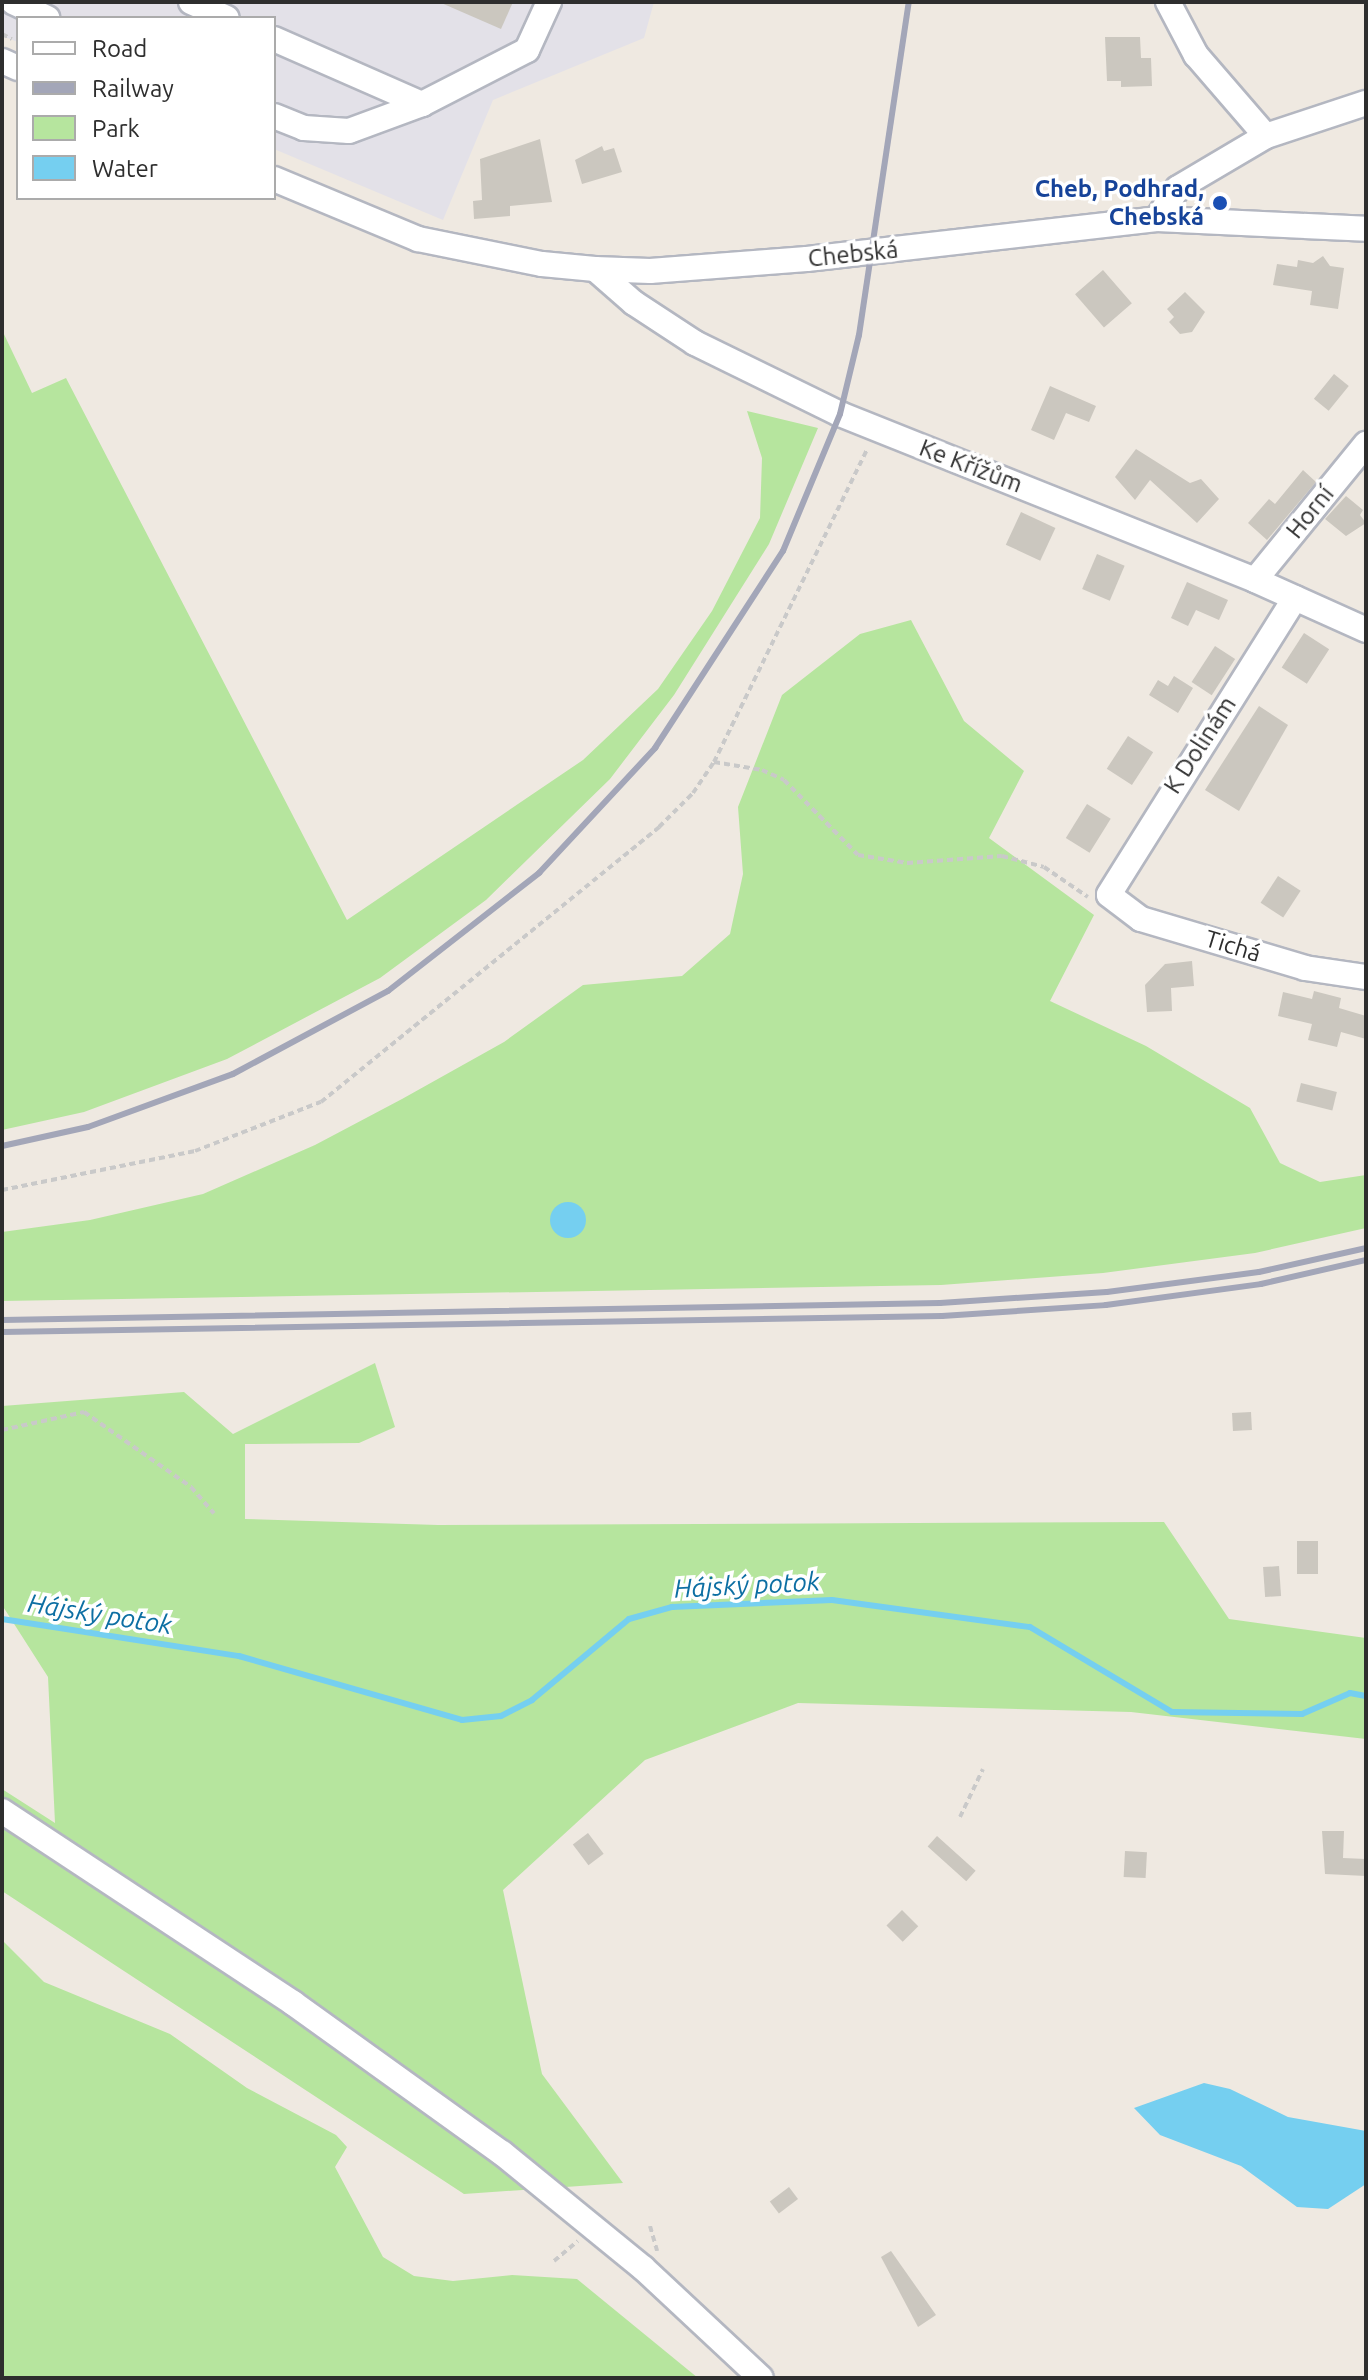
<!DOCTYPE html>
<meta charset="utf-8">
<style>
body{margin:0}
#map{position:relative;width:1368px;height:2380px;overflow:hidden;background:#efe9e1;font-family:Ubuntu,sans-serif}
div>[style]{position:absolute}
.industrial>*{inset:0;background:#e3e1e8}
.green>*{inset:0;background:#b6e59e}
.water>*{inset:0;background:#75cff0}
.round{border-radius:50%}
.stream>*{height:6px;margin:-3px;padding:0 3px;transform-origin:3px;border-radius:3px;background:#75cff0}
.building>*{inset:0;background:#cbc7bf;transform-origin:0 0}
.path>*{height:4px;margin-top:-2px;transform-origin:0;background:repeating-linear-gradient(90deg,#c9c9c9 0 6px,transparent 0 10px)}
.roads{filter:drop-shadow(2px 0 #b4b7c1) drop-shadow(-2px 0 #b4b7c1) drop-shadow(0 2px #b4b7c1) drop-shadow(0 -2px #b4b7c1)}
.minor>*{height:24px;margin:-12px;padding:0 12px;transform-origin:12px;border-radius:12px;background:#fff}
.rail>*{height:6px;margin:-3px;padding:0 3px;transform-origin:3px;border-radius:3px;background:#a3a6b8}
.dots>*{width:22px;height:22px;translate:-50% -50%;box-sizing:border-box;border:4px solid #fff;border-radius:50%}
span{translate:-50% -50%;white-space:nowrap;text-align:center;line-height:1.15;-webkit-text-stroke:7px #fff;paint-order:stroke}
.transit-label{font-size:24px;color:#164399;font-weight:700}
.right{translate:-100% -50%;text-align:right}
.street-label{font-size:24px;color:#2e2e2e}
.water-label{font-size:26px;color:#0d6fa3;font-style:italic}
.frame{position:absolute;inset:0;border:4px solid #2e2e2e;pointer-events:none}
.legend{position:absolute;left:16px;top:16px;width:260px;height:184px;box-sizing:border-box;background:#fff;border:2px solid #ababab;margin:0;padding:10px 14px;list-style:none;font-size:24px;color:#2e2e2e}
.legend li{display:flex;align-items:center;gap:16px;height:40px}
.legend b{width:40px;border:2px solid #ababab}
</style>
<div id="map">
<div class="industrial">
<div style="clip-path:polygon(2px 2px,654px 2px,644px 38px,493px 100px,443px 220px,274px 149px,274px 18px,18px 18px,18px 42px,2px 36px)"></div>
</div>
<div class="green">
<div style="clip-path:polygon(2px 330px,32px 393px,66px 378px,347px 920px,583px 760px,658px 689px,712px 611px,760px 518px,762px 458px,747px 411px,818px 428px,769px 544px,674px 695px,610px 779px,486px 900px,380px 978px,227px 1059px,84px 1112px,2px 1130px)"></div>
<div style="clip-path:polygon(911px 620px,964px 721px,1024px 771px,989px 838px,1094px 915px,1050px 1001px,1146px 1046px,1250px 1108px,1280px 1163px,1320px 1182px,1366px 1175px,1366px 1228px,1255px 1253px,1103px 1273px,941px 1285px,2px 1301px,2px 1232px,90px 1220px,203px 1194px,315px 1145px,402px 1099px,504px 1042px,583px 985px,682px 976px,730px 934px,743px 874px,738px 807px,782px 695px,860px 634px)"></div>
<div style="clip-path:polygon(375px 1363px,395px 1427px,359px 1443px,245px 1444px,245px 1519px,438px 1525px,1164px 1522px,1229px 1619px,1366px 1638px,1366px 1739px,1131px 1712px,798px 1703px,645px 1760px,503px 1890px,542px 2074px,623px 2183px,464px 2194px,2px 1891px,2px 1789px,55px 1823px,48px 1677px,2px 1605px,2px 1406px,184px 1392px,233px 1434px)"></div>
<div style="clip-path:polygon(2px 1940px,44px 1982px,170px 2034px,247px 2088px,336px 2135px,347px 2147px,335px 2167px,383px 2257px,414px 2276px,453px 2281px,512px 2275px,577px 2279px,698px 2378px,2px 2378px)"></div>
</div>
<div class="water">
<div class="round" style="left:550px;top:1202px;width:36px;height:36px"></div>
<div style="clip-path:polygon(1204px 2083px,1230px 2089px,1288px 2117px,1366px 2131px,1366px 2184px,1328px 2209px,1297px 2207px,1241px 2166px,1160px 2135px,1134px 2108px)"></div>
</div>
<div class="stream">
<div style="left:2px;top:1619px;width:240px;rotate:8.9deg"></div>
<div style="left:239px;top:1656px;width:232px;rotate:16deg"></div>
<div style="left:462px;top:1720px;width:39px;rotate:-6deg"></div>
<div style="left:501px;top:1716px;width:35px;rotate:-27deg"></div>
<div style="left:532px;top:1700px;width:126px;rotate:-39.9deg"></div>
<div style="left:629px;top:1619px;width:45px;rotate:-15.6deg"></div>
<div style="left:672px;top:1607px;width:160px;rotate:-2.5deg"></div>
<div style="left:832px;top:1600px;width:200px;rotate:7.8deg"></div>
<div style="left:1030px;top:1627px;width:165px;rotate:30.9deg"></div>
<div style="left:1172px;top:1712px;width:130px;rotate:0.9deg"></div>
<div style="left:1302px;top:1714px;width:52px;rotate:-23.6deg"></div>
<div style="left:1350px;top:1693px;width:16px;rotate:11deg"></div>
</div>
<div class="building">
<div style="clip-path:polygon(439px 2px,513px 2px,501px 29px)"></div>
<div style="clip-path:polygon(1105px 37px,1140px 37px,1141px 58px,1151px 58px,1152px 86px,1121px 87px,1121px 81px,1107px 81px)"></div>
<div style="clip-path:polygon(540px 139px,552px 202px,510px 206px,510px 216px,474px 219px,473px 201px,482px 200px,480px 159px)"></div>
<div style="clip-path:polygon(602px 146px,604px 151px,614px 148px,622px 172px,582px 184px,575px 160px)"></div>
<div style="clip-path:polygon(1323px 256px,1330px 266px,1344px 268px,1338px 309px,1310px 305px,1312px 291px,1273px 285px,1277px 264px,1297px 267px,1298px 260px,1313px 263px)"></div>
<div style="left:1103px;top:270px;width:44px;height:37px;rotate:49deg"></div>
<div style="clip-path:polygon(1185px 292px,1205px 312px,1192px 332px,1180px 334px,1169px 322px,1174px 317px,1167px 309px)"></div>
<div style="left:1334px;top:374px;width:19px;height:32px;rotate:39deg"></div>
<div style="clip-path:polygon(1050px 386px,1096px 406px,1089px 422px,1066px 413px,1054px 440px,1031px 430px)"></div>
<div style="clip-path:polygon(1136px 449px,1190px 483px,1201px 479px,1219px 499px,1197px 523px,1150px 480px,1135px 500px,1115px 477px)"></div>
<div style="clip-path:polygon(1303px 470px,1316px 482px,1267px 540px,1248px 523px,1269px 499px,1275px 504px)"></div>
<div style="clip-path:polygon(1346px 496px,1363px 510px,1360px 515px,1366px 523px,1346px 536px,1325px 519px)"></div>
<div style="left:1021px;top:512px;width:38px;height:36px;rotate:25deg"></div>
<div style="left:1097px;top:554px;width:30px;height:38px;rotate:23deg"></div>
<div style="clip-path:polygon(1187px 582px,1228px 600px,1219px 620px,1196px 610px,1188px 626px,1171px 618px)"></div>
<div style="left:1304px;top:633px;width:30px;height:41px;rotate:33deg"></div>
<div style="left:1215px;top:646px;width:24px;height:43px;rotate:33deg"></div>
<div style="clip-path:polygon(1174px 676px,1193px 688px,1178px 713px,1149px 695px,1158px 680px,1168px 686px)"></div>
<div style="clip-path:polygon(1259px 706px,1288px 725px,1239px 811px,1205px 790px)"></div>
<div style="left:1128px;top:736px;width:30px;height:39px;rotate:33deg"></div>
<div style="left:1087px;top:804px;width:28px;height:40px;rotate:32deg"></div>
<div style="left:1278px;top:876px;width:27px;height:32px;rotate:33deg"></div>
<div style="clip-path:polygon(1192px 961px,1194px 986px,1171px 988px,1172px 1011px,1147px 1012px,1145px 985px,1165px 964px)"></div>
<div style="clip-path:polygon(1314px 991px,1341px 998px,1339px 1008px,1366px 1016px,1366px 1039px,1341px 1032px,1337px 1047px,1308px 1040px,1312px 1024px,1278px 1016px,1283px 992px,1312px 999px)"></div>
<div style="left:1301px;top:1083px;width:37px;height:19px;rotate:14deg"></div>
<div style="left:1251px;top:1412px;width:18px;height:19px;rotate:87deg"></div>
<div style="left:1297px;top:1541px;width:21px;height:33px"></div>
<div style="left:1279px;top:1566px;width:30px;height:16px;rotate:86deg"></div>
<div style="clip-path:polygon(1322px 1831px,1344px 1831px,1343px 1858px,1366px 1859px,1366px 1876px,1325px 1874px)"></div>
<div style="left:588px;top:1833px;width:26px;height:19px;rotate:53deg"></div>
<div style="left:937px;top:1836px;width:52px;height:14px;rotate:42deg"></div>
<div style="left:1125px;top:1851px;width:22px;height:26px;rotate:3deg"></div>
<div style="left:902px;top:1910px;width:23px;height:22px;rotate:45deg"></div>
<div style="left:789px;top:2187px;width:15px;height:24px;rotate:53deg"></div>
<div style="clip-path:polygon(891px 2251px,936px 2315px,918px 2327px,881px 2257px)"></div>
</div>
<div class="path">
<div style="left:2px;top:34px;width:11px;rotate:27deg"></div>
<div style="left:714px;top:762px;width:49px;rotate:9.5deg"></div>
<div style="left:762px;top:770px;width:24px;rotate:24deg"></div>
<div style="left:784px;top:780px;width:105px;rotate:45.4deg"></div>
<div style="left:858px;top:855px;width:50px;rotate:9.3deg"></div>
<div style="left:907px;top:863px;width:95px;rotate:-4.2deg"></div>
<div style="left:1002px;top:856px;width:43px;rotate:14.7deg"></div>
<div style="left:1044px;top:867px;width:53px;rotate:34.3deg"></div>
<div style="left:2px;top:1190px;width:197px;rotate:-11.4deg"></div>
<div style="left:195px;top:1151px;width:135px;rotate:-21.3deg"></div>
<div style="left:321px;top:1102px;width:436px;rotate:-39.1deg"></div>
<div style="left:659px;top:827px;width:48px;rotate:-45deg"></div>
<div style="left:693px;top:793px;width:37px;rotate:-56deg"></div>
<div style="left:714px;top:762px;width:348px;rotate:-63.9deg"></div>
<div style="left:2px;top:1430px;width:84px;rotate:-12.4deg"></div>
<div style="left:84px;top:1412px;width:131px;rotate:35deg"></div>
<div style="left:191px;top:1487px;width:35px;rotate:49deg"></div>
<div style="left:960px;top:1817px;width:53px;rotate:-64.4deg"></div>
<div style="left:650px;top:2226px;width:26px;rotate:74deg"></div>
<div style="left:554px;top:2261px;width:31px;rotate:-40deg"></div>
</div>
<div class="roads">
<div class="minor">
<div style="left:13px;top:2px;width:38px;rotate:25deg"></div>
<div style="left:191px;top:2px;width:39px;rotate:24deg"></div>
<div style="left:1168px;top:2px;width:60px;rotate:62.2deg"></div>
<div style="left:1196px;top:55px;width:107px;rotate:49.2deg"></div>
<div style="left:274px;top:39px;width:162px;rotate:23.7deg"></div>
<div style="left:2px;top:61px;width:17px;rotate:24deg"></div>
<div style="left:274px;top:116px;width:32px;rotate:22deg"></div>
<div style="left:304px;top:128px;width:45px;rotate:3.8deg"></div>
<div style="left:349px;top:131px;width:78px;rotate:-20.3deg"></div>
<div style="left:422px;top:104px;width:118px;rotate:-27.2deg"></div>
<div style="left:527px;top:50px;width:53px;rotate:-65.4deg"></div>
<div style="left:274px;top:179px;width:156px;rotate:22.6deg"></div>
<div style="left:418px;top:239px;width:126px;rotate:11.4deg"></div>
<div style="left:542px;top:264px;width:53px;rotate:5.4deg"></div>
<div style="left:595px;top:269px;width:55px;rotate:2.1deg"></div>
<div style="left:650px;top:271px;width:157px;rotate:-4.4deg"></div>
<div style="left:807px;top:259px;width:352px;rotate:-6.5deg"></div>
<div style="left:1157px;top:219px;width:209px;rotate:2.7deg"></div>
<div style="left:1157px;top:219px;width:37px;rotate:-56deg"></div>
<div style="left:1178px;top:188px;width:102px;rotate:-30.6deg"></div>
<div style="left:1266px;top:136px;width:105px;rotate:-18.3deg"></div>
<div style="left:595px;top:269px;width:52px;rotate:41.1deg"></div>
<div style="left:634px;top:303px;width:73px;rotate:33.3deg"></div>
<div style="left:695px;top:343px;width:161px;rotate:26.1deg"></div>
<div style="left:840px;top:414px;width:447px;rotate:21.8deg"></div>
<div style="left:1255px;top:580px;width:122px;rotate:24.2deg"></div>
<div style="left:1255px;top:580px;width:176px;rotate:-50.8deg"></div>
<div style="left:1295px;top:598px;width:350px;rotate:122.1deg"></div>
<div style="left:1109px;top:895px;width:40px;rotate:37deg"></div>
<div style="left:1141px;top:919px;width:171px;rotate:16.6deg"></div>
<div style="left:1305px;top:968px;width:62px;rotate:8.4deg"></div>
<div style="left:2px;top:1811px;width:349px;rotate:33.4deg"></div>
<div style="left:293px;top:2003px;width:257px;rotate:35.7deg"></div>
<div style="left:502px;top:2153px;width:182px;rotate:39.2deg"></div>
<div style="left:643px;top:2268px;width:161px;rotate:43deg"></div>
</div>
</div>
<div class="rail">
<div style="left:2px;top:1146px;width:88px;rotate:-12.5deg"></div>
<div style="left:88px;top:1127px;width:154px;rotate:-20.1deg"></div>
<div style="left:233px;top:1074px;width:176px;rotate:-28.2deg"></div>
<div style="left:388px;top:991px;width:192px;rotate:-38deg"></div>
<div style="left:539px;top:873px;width:171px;rotate:-47.1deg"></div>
<div style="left:655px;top:748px;width:235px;rotate:-57deg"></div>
<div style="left:783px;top:551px;width:148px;rotate:-67.4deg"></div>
<div style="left:840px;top:414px;width:81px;rotate:-76.5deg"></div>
<div style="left:859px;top:335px;width:337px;rotate:-81.5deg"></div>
<div style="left:2px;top:1320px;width:938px;rotate:-1.04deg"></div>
<div style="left:940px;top:1303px;width:167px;rotate:-3.8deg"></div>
<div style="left:1107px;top:1292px;width:153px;rotate:-7.5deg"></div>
<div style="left:1259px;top:1272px;width:110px;rotate:-12.6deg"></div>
<div style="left:2px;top:1332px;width:940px;rotate:-0.98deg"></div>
<div style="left:942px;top:1316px;width:164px;rotate:-3.8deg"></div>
<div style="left:1106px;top:1305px;width:156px;rotate:-7.7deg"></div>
<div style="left:1261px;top:1284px;width:108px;rotate:-12.9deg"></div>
</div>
<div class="dots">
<div style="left:1220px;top:203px;background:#1a4fb4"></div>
</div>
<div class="transit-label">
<span class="right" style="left:1204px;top:203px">Cheb, Podhrad,<br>Chebská</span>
</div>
<div class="street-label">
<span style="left:853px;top:254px;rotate:-6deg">Chebská</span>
<span style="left:971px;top:466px;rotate:21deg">Ke Křížům</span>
<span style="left:1310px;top:512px;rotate:-51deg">Horní</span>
<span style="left:1200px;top:745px;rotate:-57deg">K Dolinám</span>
<span style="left:1233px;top:946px;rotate:17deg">Tichá</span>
</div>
<div class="water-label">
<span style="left:747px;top:1585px;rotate:-3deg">Hájský potok</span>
<span style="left:100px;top:1614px;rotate:9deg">Hájský potok</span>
</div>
<div class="frame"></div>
<ul class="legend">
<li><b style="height:10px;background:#fff"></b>Road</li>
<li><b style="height:10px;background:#a3a6b8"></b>Railway</li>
<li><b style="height:22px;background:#b6e59e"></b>Park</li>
<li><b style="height:22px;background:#75cff0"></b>Water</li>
</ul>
</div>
